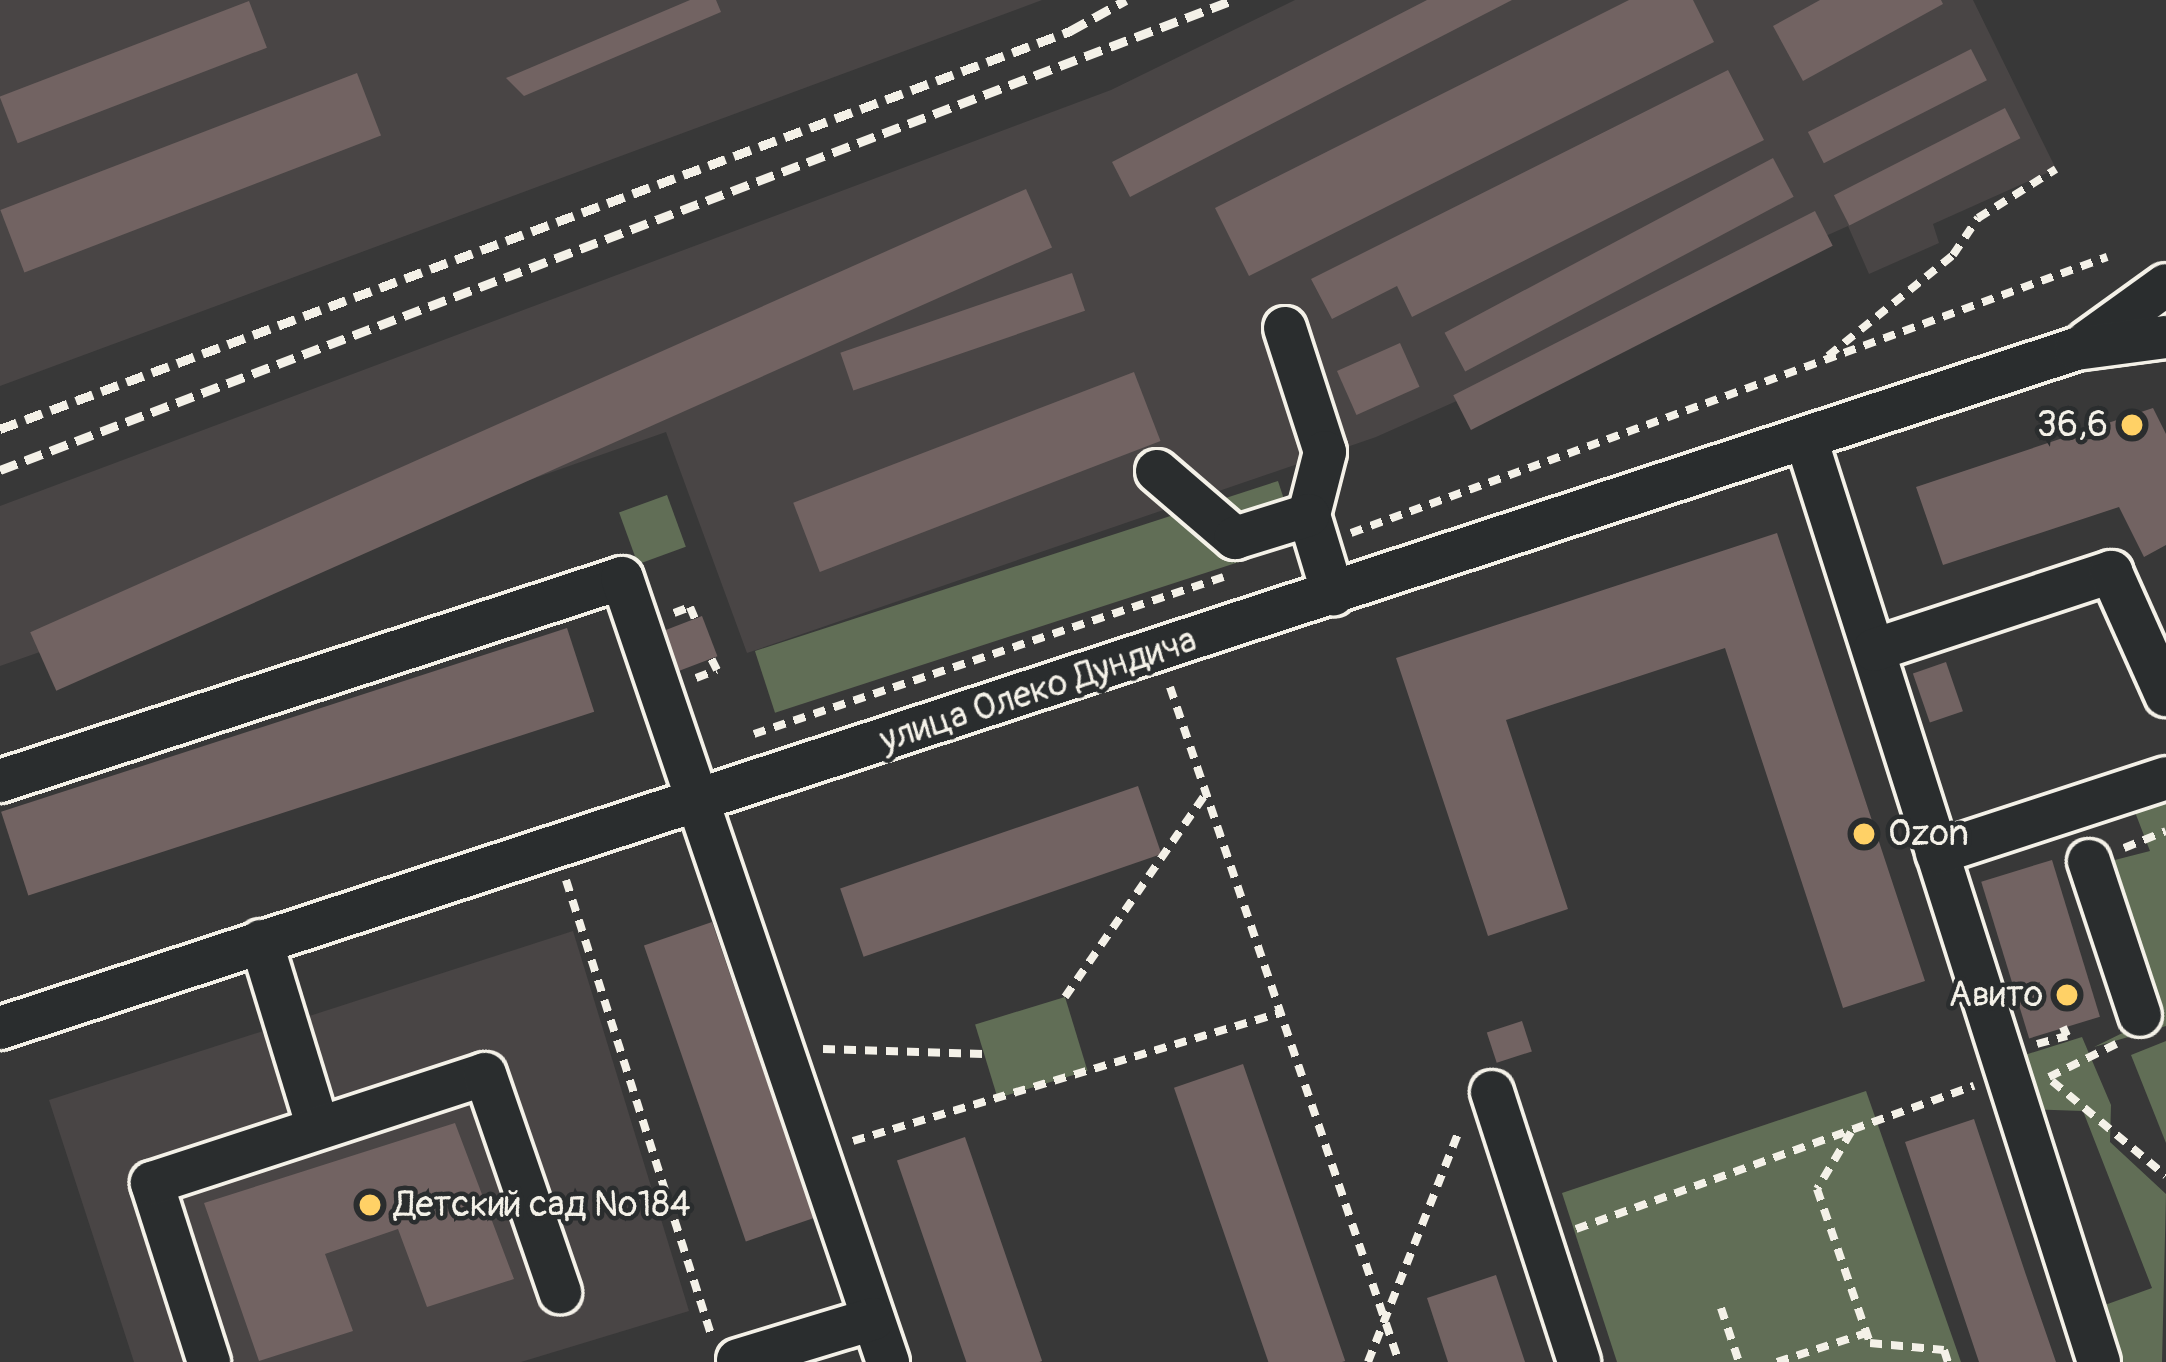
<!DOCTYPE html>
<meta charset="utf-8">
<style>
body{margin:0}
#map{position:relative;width:2166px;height:1362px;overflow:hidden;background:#383838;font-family:Pangolin,sans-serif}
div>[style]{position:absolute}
.built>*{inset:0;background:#494545}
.green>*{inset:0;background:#616e56;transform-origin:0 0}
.building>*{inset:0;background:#726362;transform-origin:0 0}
.path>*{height:8px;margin-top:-4px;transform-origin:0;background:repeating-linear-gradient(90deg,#f4f1e8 0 12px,transparent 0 21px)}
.roads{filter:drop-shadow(3px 0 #f4f1e8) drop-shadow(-3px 0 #f4f1e8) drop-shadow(0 3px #f4f1e8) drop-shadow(0 -3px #f4f1e8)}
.minor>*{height:42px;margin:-21px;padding:0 21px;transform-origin:21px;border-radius:21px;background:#2a2d2e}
.rail>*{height:9px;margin-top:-4.5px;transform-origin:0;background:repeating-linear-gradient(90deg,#f4f1e8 0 18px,transparent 0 27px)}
.dots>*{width:33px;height:33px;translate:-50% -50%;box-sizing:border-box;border:6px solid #2a2d2e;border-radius:50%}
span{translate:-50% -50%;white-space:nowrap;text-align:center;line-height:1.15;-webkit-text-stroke:9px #2a2d2e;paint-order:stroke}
.poi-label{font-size:36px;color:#f4f1e8}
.right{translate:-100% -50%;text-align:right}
.left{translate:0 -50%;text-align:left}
.street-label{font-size:36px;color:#f4f1e8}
</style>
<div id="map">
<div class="built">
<div style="clip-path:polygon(0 0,1042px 0,0 386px)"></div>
<div style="clip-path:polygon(1295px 0,1973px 0,2056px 169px,1933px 224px,1939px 243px,1869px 274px,1848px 226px,1376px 437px,747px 653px,666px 432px,0 666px,0 506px,1111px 90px)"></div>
<div style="clip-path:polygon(573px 931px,689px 1311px,521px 1362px,134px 1362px,49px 1100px)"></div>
</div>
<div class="green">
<div style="left:1278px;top:481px;width:65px;height:550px;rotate:72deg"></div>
<div style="left:667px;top:495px;width:55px;height:51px;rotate:70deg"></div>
<div style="clip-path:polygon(2166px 762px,2166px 1026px,2094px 1047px,2157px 1016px,2107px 862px,2150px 851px,2123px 781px)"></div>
<div style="left:1065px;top:997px;width:77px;height:94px;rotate:73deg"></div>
<div style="clip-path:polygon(2082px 1037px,2111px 1105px,2110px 1142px,2166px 1194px,2162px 1362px,2108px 1362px,2091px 1310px,2152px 1288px,2083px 1111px,2028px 1109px,2012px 1059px)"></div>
<div style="clip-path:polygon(2166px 1041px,2166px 1143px,2131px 1055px)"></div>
<div style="clip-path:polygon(1866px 1091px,1961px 1362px,1617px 1362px,1562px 1193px)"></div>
</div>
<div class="building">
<div style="clip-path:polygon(690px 0,716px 0,721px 12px,524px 96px,506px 78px)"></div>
<div style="clip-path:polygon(1427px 0,1512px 0,1130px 197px,1112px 162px)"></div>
<div style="clip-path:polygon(1629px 0,1693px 0,1714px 42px,1249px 276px,1215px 208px)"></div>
<div style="clip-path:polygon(1820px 0,1941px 0,1943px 4px,1803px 81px,1773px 26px)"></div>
<div style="left:249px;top:1px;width:50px;height:267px;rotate:69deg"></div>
<div style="left:1971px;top:49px;width:35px;height:183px;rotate:63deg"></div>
<div style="clip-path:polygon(1728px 70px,1764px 140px,1412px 317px,1397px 286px,1332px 319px,1311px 279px)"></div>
<div style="left:357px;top:73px;width:67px;height:382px;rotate:69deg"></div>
<div style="left:2005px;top:108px;width:34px;height:192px;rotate:63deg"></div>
<div style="left:1773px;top:158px;width:44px;height:372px;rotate:62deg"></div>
<div style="left:1026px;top:189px;width:64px;height:1090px;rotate:66deg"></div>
<div style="left:1815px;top:211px;width:39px;height:406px;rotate:63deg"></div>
<div style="left:1072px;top:273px;width:40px;height:245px;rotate:71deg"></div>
<div style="left:1400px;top:343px;width:48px;height:69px;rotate:66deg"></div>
<div style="left:1134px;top:372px;width:74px;height:365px;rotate:69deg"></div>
<div style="clip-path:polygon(2153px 408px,2166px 434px,2166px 545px,2144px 557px,2119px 507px,1943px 565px,1916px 487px)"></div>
<div style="clip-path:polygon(1777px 533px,1925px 981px,1843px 1008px,1725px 648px,1506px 720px,1568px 909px,1488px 936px,1396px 658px)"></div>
<div style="left:702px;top:616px;width:43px;height:45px;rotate:69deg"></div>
<div style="left:567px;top:628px;width:88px;height:595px;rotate:72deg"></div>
<div style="left:1946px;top:662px;width:52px;height:35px;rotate:71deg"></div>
<div style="left:1138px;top:786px;width:72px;height:315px;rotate:71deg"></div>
<div style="left:2052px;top:860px;width:164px;height:74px;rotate:73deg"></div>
<div style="left:712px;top:922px;width:313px;height:72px;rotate:71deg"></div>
<div style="left:1522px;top:1021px;width:32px;height:37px;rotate:72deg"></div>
<div style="left:1243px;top:1064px;width:314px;height:73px;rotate:71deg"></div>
<div style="clip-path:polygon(1974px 1119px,2026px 1275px,2056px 1362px,1979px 1362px,1905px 1142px)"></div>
<div style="clip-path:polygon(455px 1123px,514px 1279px,427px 1307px,398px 1229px,325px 1254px,353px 1331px,259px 1361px,204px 1203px)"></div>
<div style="left:965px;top:1137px;width:237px;height:72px;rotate:71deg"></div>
<div style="clip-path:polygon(1496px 1275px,1525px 1362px,1448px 1362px,1427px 1298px)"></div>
</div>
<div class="path">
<div style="left:1828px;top:356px;width:161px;rotate:-38.9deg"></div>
<div style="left:1953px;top:255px;width:45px;rotate:-56deg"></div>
<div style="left:1978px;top:218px;width:92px;rotate:-32.1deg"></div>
<div style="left:1351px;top:533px;width:805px;rotate:-20.06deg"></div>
<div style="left:674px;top:613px;width:17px;rotate:-21deg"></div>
<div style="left:690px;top:607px;width:13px;rotate:67deg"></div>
<div style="left:696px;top:678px;width:22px;rotate:-21deg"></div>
<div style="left:717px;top:670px;width:13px;rotate:-117deg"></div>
<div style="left:1170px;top:687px;width:713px;rotate:71.26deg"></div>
<div style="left:754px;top:734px;width:495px;rotate:-18.5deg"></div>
<div style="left:2124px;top:848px;width:45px;rotate:-22deg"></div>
<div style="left:566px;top:880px;width:477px;rotate:72.3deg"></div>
<div style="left:1065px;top:997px;width:246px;rotate:-55.3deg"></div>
<div style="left:2037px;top:1044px;width:31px;rotate:-15deg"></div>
<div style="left:2067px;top:1036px;width:10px;rotate:-114deg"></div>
<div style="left:823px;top:1049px;width:160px;rotate:1.8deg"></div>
<div style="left:2049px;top:1077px;width:75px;rotate:-26.2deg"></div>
<div style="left:2052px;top:1081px;width:148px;rotate:39.8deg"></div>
<div style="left:1851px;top:1132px;width:66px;rotate:120.8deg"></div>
<div style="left:1817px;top:1189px;width:163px;rotate:71deg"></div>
<div style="left:1870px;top:1343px;width:74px;rotate:5.4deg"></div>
<div style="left:1944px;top:1350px;width:13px;rotate:72deg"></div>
<div style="left:853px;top:1141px;width:446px;rotate:-16.7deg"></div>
<div style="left:1576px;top:1229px;width:423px;rotate:-19.8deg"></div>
<div style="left:1721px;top:1308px;width:57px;rotate:71.6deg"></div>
<div style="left:1368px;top:1362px;width:251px;rotate:-68.5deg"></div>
<div style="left:1777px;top:1362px;width:94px;rotate:-18deg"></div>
</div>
<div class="roads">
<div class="minor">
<div style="left:1285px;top:328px;width:130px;rotate:72.1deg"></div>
<div style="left:1325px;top:452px;width:65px;rotate:104.3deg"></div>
<div style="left:1309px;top:515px;width:83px;rotate:73.1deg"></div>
<div style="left:2087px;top:342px;width:97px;rotate:-35.8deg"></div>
<div style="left:1807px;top:442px;width:965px;rotate:72.39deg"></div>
<div style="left:1157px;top:471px;width:103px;rotate:40.7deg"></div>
<div style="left:1235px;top:538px;width:77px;rotate:-17.3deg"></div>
<div style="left:1874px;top:650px;width:250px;rotate:-18.2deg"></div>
<div style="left:2111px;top:572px;width:135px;rotate:65.9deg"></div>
<div style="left:0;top:781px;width:654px;rotate:-18.07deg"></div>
<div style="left:622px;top:578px;width:828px;rotate:71.26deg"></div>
<div style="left:1937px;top:853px;width:241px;rotate:-18.1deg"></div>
<div style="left:2089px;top:861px;width:162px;rotate:71.7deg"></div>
<div style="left:261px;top:941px;width:191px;rotate:73deg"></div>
<div style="left:0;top:1028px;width:2184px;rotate:-18.11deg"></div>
<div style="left:2076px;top:349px;width:91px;rotate:-7.6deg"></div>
<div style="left:1492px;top:1092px;width:284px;rotate:72.1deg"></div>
<div style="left:738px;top:1360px;width:141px;rotate:-16.9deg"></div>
<div style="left:209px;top:1362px;width:188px;rotate:-107.7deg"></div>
<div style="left:152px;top:1183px;width:350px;rotate:-18.1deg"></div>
<div style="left:485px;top:1074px;width:231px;rotate:71deg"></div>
</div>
</div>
<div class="rail">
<div style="left:0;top:429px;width:1142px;rotate:-20.4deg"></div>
<div style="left:1070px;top:31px;width:64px;rotate:-29deg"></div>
<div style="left:0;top:470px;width:1320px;rotate:-20.87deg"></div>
</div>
<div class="dots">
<div style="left:2132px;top:425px;background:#ffd166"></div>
<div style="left:1864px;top:834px;background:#ffd166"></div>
<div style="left:2067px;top:995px;background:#ffd166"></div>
<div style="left:370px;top:1205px;background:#ffd166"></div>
</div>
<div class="poi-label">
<span class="right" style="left:2108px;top:425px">36,6</span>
<span class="left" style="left:1888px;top:834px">Ozon</span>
<span class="right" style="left:2043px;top:995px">Авито</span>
<span class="left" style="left:394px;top:1205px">Детский сад №184</span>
</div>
<div class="street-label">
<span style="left:1038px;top:690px;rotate:-18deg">улица Олеко Дундича</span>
</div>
</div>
